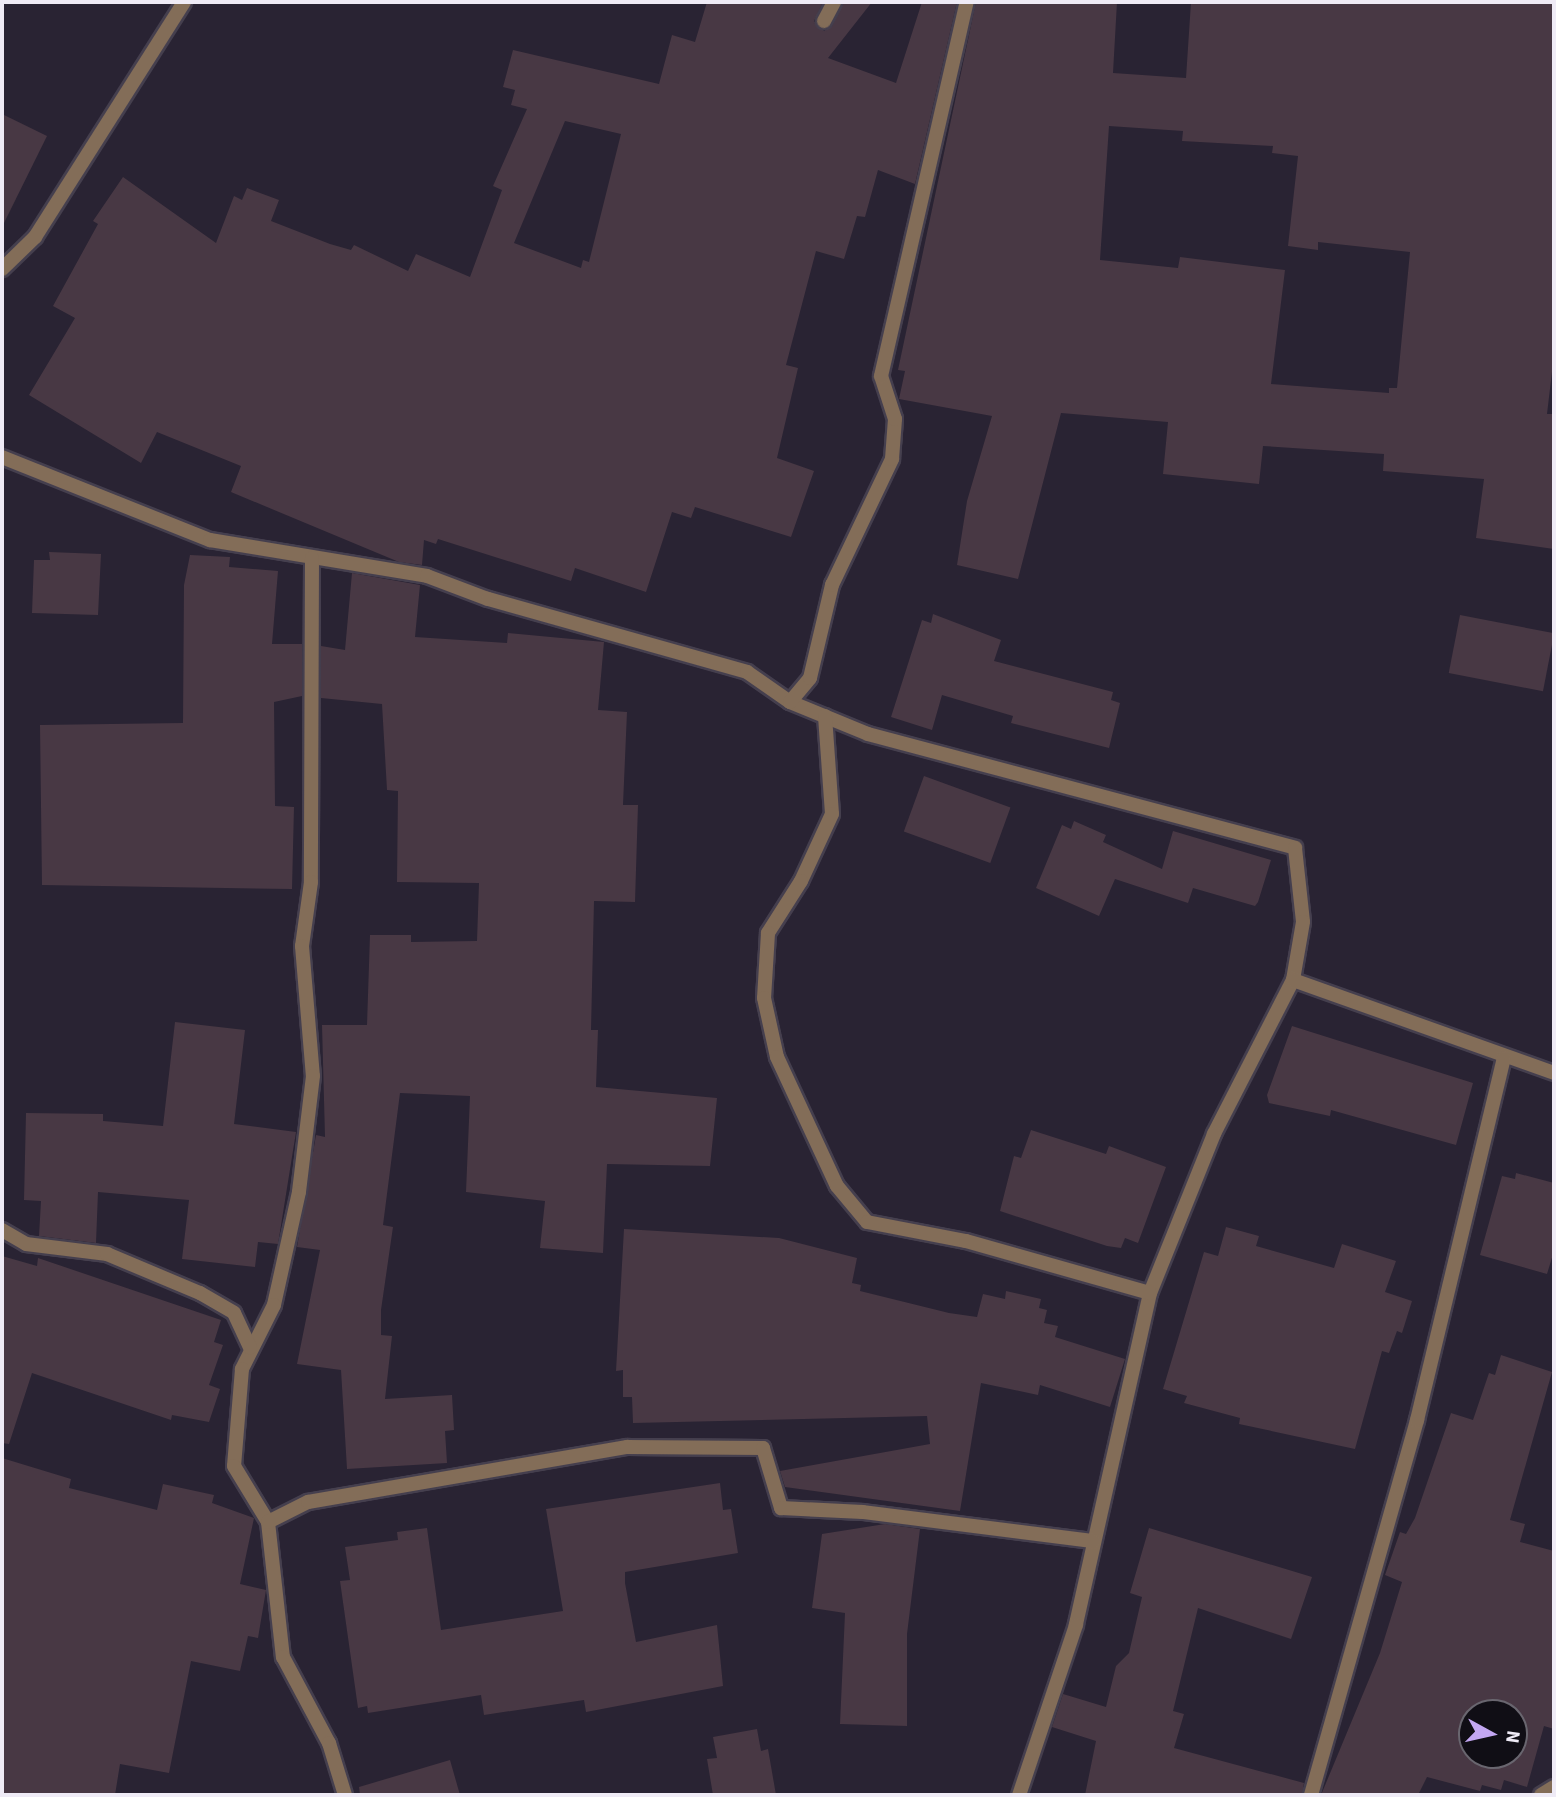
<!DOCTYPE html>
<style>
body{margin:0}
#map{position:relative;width:1556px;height:1797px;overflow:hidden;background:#292333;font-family:"Source Sans 3",sans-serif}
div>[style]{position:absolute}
.building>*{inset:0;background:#483844;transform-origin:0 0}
.roads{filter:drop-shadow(2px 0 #453f4e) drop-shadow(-2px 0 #453f4e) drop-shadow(0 2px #453f4e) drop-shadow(0 -2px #453f4e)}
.street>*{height:14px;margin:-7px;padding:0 7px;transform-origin:7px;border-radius:7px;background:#836d58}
span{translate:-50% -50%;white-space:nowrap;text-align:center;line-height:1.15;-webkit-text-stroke:7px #100e15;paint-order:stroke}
.frame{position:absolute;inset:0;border:4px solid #efebf6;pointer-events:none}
.north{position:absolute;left:1458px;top:1699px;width:70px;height:70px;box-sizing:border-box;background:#100e15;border:2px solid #69666f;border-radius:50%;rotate:98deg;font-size:19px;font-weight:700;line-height:28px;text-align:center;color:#efebf6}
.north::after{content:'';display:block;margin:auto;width:24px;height:32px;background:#c3a7f2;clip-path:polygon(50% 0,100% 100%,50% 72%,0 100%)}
</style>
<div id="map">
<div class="building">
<div style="clip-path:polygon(evenodd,707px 2px,823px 2px,814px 21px,824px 31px,832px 26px,844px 2px,872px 2px,828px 58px,896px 83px,922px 2px,957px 2px,915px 184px,878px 170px,865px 217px,857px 216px,844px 259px,816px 251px,786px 365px,798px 368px,777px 458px,814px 471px,791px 537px,695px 507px,691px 518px,672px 512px,646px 592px,575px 568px,571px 581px,438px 539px,436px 544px,424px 540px,422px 565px,399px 562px,231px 492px,241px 466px,157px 432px,141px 463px,29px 395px,75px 318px,53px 306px,98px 224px,93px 221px,123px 177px,216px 243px,234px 196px,242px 200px,247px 188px,279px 200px,271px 221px,330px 244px,351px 250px,354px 245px,408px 271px,416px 254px,470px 277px,502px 190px,493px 186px,527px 109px,511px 105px,515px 90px,503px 87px,513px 50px,659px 84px,672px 35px,695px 42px,707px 2px,565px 121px,621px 134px,589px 262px,583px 260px,581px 268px,514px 243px,565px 121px)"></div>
<div style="clip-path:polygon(evenodd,976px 2px,1117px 2px,1113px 73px,1186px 78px,1191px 2px,1554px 2px,1554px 355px,1547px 414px,1554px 414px,1554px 549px,1476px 538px,1484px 479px,1383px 471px,1384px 454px,1263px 446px,1259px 484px,1163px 474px,1168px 422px,1061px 413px,1018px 579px,957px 565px,967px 501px,992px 416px,899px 399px,905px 371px,898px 370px,976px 2px,1109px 126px,1183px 131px,1182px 141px,1273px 146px,1272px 153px,1298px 156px,1288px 246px,1318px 250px,1318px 242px,1410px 252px,1397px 388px,1389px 388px,1389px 393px,1271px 384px,1285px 270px,1180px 257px,1178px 268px,1100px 260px,1109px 126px)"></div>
<div style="clip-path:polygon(2px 114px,47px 136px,2px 227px)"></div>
<div style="clip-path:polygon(49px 552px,101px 554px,98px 615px,32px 613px,34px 560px,50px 560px)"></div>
<div style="clip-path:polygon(190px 555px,230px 557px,229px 567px,278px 571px,272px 644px,302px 644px,302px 696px,274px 702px,275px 806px,294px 807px,292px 889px,42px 885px,40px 725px,183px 723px,184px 585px)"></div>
<div style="clip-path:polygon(352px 573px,420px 585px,415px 637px,507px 643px,508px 633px,604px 642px,598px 710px,627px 712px,623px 805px,638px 805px,635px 902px,594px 901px,591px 1030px,598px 1030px,596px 1087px,717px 1098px,710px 1166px,607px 1164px,603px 1253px,540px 1248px,545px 1201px,466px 1192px,470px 1096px,400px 1093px,383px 1225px,393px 1227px,381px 1310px,381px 1335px,392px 1336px,385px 1399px,452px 1395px,454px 1430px,445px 1431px,447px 1463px,347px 1469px,341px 1370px,297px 1364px,320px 1250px,297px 1247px,316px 1135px,325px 1137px,322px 1025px,367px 1025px,370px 935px,411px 935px,411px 942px,477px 941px,479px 883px,397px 882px,398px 791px,387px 790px,382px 704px,321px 698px,321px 646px,345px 650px)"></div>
<div style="clip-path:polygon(933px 614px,1001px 640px,994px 661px,1113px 692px,1111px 700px,1120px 703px,1109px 748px,1011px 723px,1013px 716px,942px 695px,932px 730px,891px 717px,922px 620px,931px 623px)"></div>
<div style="left:1460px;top:615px;width:96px;height:59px;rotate:11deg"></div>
<div style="left:924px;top:776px;width:92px;height:59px;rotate:20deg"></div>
<div style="clip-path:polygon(1074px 821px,1106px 835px,1103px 842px,1162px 869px,1173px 831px,1271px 860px,1258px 902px,1255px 906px,1193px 888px,1188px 903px,1115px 879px,1099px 916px,1036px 888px,1062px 825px,1071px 829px)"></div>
<div style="clip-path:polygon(175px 1022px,245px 1030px,234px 1124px,296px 1132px,278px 1244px,258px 1242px,255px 1267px,182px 1259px,189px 1200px,98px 1192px,96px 1243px,39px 1236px,41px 1201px,24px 1200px,26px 1113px,103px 1114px,103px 1121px,163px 1126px)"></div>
<div style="clip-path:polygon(1292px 1026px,1473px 1083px,1456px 1145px,1331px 1110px,1330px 1116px,1269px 1103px,1267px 1095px)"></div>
<div style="clip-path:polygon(1031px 1130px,1106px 1154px,1109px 1146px,1166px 1167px,1138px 1243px,1125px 1238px,1121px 1248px,1107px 1246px,1000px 1211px,1014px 1156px,1021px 1158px)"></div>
<div style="clip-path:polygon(1516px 1173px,1554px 1183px,1554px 1251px,1547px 1274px,1480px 1255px,1502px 1176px,1515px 1179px)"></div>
<div style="clip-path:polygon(1226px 1227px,1259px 1236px,1256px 1246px,1334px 1268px,1342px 1244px,1396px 1261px,1385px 1292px,1412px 1301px,1402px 1333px,1397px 1331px,1389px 1353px,1382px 1351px,1355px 1449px,1239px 1424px,1240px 1418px,1184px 1403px,1187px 1396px,1163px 1389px,1204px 1252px,1218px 1256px)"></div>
<div style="clip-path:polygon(624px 1229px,779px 1238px,857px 1258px,852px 1283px,861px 1285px,860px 1291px,949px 1313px,977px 1317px,983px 1294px,1005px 1299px,1006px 1291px,1041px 1299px,1039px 1308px,1047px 1310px,1044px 1323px,1058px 1326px,1055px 1337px,1125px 1359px,1110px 1407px,1040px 1385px,1038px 1395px,981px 1383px,960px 1511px,785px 1487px,780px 1471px,930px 1444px,927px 1416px,633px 1423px,632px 1397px,623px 1397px,623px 1370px,616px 1371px)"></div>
<div style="clip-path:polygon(2px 1256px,37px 1266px,38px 1258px,221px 1320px,214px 1342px,223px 1345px,209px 1385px,220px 1389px,209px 1422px,172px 1415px,171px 1420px,32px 1373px,9px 1444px,2px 1443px)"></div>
<div style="clip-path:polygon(evenodd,1501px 1355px,1552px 1372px,1510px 1520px,1525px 1524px,1520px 1542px,1554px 1551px,1554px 1729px,1544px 1726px,1527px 1787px,1504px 1780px,1501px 1790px,1482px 1785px,1480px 1791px,1427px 1777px,1418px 1795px,1321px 1795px,1380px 1653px,1402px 1582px,1385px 1575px,1400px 1532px,1406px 1534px,1415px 1518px,1451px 1413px,1473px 1420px,1489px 1373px,1495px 1375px,1501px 1355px,1472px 1713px,1514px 1713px,1514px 1755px,1472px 1755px,1472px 1713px)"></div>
<div style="clip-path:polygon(2px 1458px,71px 1479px,69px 1488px,157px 1510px,163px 1484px,214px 1495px,212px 1503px,254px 1518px,240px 1584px,266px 1590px,258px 1638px,248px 1636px,240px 1671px,191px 1661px,169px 1773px,120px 1764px,115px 1795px,2px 1795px)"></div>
<div style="clip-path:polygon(720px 1483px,723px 1510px,731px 1509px,738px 1553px,625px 1572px,625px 1583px,636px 1642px,717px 1625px,723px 1686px,586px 1712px,584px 1700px,484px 1715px,481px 1695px,368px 1713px,367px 1706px,358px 1708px,340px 1581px,350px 1580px,345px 1547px,398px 1540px,397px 1532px,427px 1528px,441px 1630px,563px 1611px,546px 1509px)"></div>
<div style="clip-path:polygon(885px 1524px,920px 1529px,907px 1634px,907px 1726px,840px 1724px,845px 1613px,812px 1608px,822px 1534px)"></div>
<div style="clip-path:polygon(1149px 1528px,1312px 1577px,1291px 1639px,1198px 1608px,1173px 1711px,1184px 1714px,1174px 1748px,1304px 1783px,1302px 1795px,1085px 1795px,1096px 1741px,1052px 1727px,1063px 1694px,1106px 1707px,1116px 1666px,1129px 1653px,1142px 1597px,1130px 1593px)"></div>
<div style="clip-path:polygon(757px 1729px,761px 1751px,768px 1749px,776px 1795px,713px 1795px,707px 1759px,717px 1758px,713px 1737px)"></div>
<div style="clip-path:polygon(450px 1760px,460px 1795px,360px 1795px,359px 1787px)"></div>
</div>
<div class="roads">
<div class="street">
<div style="left:824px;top:21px;width:21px;rotate:-62deg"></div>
<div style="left:2px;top:269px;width:46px;rotate:-44.1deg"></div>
<div style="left:35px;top:237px;width:278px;rotate:-57.6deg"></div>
<div style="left:2px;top:457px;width:224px;rotate:21.8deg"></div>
<div style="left:210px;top:540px;width:220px;rotate:9.4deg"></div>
<div style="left:427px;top:576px;width:65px;rotate:20.7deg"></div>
<div style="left:488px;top:599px;width:269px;rotate:15.7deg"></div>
<div style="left:747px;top:672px;width:52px;rotate:34.9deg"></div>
<div style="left:790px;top:702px;width:84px;rotate:22.3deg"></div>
<div style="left:868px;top:734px;width:442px;rotate:14.9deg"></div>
<div style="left:1295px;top:848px;width:74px;rotate:83.8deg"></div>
<div style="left:1303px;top:922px;width:59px;rotate:99.8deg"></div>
<div style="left:1293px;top:980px;width:173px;rotate:117.2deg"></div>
<div style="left:1214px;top:1134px;width:171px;rotate:111.9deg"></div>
<div style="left:1150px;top:1293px;width:340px;rotate:102.6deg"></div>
<div style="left:1076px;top:1625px;width:179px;rotate:108.5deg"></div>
<div style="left:312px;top:558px;width:324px;rotate:90.2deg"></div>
<div style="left:311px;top:882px;width:65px;rotate:98deg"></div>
<div style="left:302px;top:946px;width:130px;rotate:85.2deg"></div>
<div style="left:313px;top:1076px;width:117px;rotate:96.9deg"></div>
<div style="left:299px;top:1192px;width:116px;rotate:102.5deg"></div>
<div style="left:274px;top:1305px;width:72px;rotate:116.6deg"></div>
<div style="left:242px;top:1369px;width:97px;rotate:94.7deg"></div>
<div style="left:234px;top:1466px;width:66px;rotate:58.7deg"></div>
<div style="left:268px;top:1522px;width:136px;rotate:83.7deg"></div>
<div style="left:283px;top:1657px;width:98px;rotate:61.9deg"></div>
<div style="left:329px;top:1743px;width:54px;rotate:72.9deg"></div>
<div style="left:790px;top:702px;width:31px;rotate:-50deg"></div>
<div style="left:810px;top:678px;width:96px;rotate:-76.7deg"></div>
<div style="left:832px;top:585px;width:140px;rotate:-64.5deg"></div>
<div style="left:892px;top:459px;width:40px;rotate:-85.7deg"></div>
<div style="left:895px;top:419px;width:45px;rotate:-108deg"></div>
<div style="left:881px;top:376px;width:384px;rotate:-77.1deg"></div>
<div style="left:825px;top:716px;width:98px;rotate:85.9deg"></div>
<div style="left:832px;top:814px;width:74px;rotate:114.8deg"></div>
<div style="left:801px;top:881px;width:62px;rotate:122.4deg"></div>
<div style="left:768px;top:933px;width:65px;rotate:93.5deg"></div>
<div style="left:764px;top:998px;width:60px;rotate:77.6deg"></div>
<div style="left:777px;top:1057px;width:142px;rotate:65.1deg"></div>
<div style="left:837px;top:1186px;width:47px;rotate:50.2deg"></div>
<div style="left:867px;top:1222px;width:101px;rotate:10.9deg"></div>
<div style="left:966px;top:1241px;width:191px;rotate:15.8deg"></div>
<div style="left:1293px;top:980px;width:277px;rotate:19.6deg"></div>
<div style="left:2px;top:1230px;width:28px;rotate:30deg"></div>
<div style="left:26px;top:1244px;width:82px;rotate:7deg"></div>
<div style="left:107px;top:1254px;width:101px;rotate:22.8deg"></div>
<div style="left:200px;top:1293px;width:39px;rotate:30deg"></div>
<div style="left:234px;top:1313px;width:38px;rotate:65deg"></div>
<div style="left:268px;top:1522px;width:45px;rotate:-26.6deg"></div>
<div style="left:308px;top:1502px;width:324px;rotate:-9.8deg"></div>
<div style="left:627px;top:1447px;width:136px;rotate:0.4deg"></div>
<div style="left:763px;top:1448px;width:63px;rotate:73.3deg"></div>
<div style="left:781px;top:1508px;width:82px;rotate:2.8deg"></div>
<div style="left:863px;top:1512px;width:232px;rotate:7.2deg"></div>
<div style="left:1311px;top:1795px;width:390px;rotate:-74.2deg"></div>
<div style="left:1417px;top:1420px;width:372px;rotate:-76.5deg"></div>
<div style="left:1541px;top:1795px;width:15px;rotate:-32deg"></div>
</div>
</div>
<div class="frame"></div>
<div class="north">N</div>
</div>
